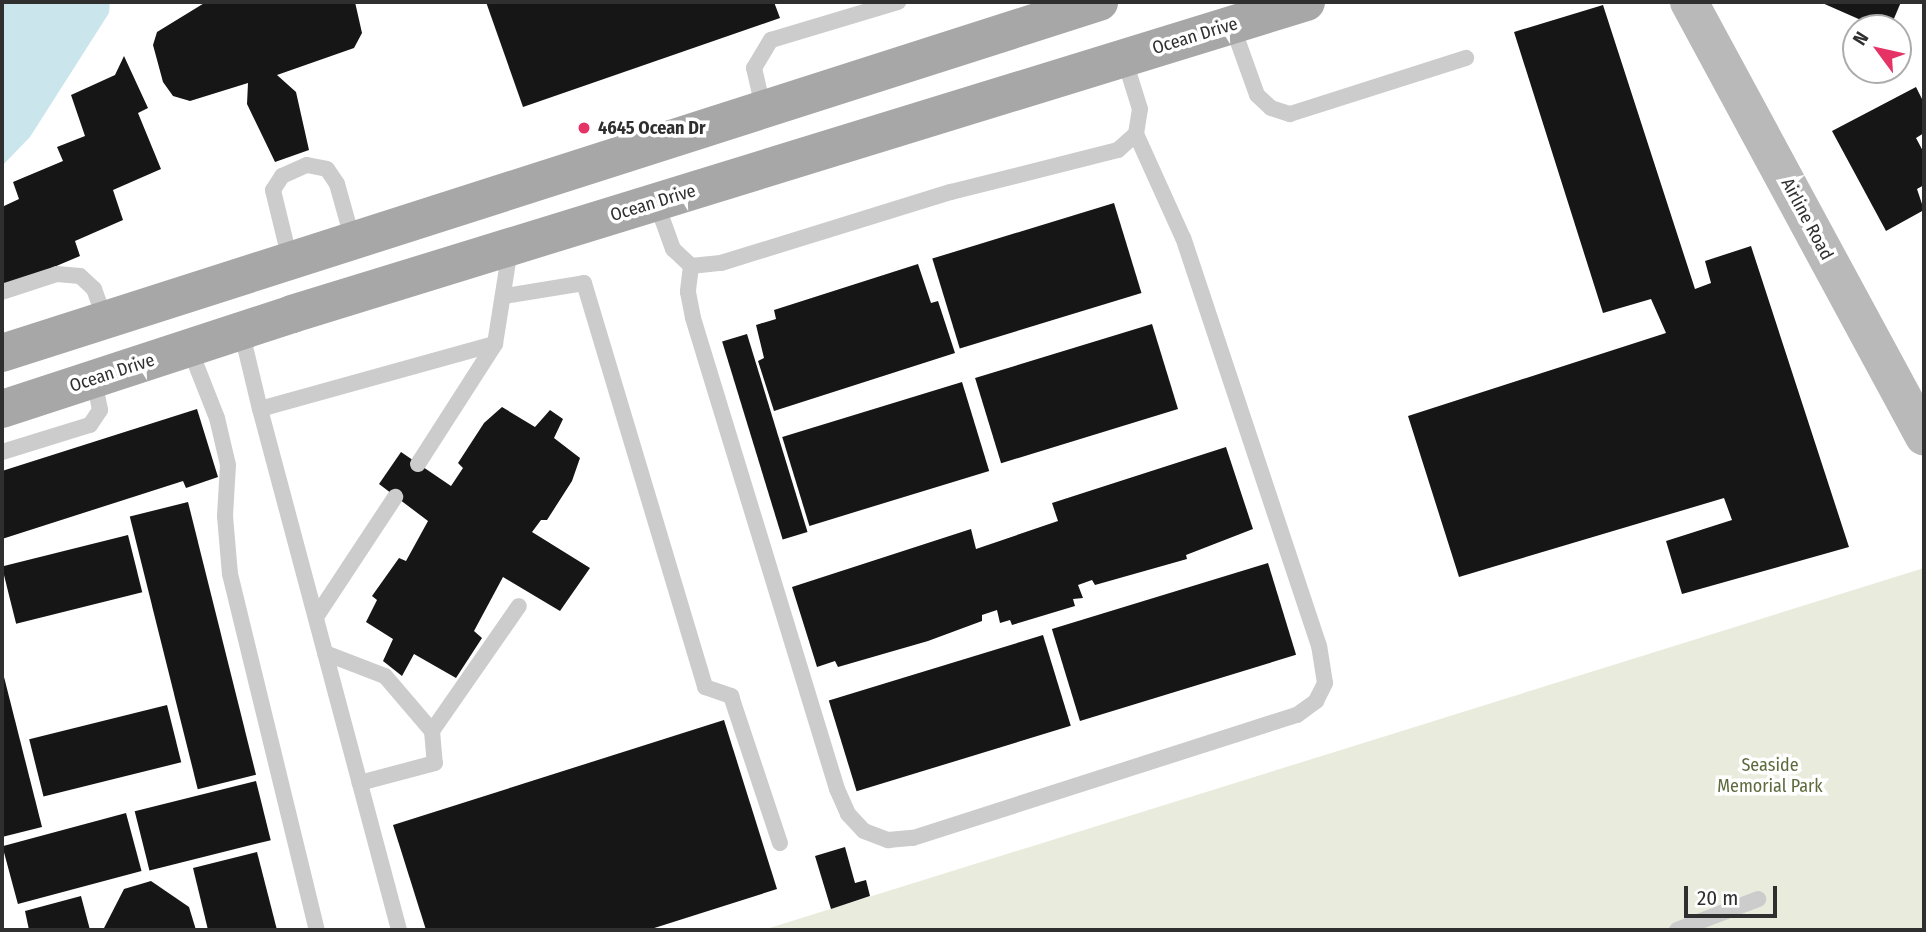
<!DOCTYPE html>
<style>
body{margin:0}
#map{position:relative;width:1926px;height:932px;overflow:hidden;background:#fff;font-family:"Fira Sans Condensed",sans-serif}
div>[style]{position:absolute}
.green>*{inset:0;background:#e9ecdd}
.water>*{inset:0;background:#cae6ec}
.building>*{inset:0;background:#161616;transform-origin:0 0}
.lane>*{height:16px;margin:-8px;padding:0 8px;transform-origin:8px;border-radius:8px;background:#ccc}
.secondary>*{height:38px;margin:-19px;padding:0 19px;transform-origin:19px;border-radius:19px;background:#b9b9b9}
.primary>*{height:38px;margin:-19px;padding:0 19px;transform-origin:19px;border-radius:19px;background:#a7a7a7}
.dots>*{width:19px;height:19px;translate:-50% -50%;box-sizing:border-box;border:4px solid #fff;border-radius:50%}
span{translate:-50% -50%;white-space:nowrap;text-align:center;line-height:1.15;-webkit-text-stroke:7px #fff;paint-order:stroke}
.street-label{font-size:18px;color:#2f2f2f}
.poi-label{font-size:18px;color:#2f2f2f;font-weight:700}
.left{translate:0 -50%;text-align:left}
.park-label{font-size:18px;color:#5c6b3d}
.frame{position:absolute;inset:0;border:4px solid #2f2f2f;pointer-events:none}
.north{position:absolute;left:1842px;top:14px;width:70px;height:70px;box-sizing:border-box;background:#fff;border:2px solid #acacac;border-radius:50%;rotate:303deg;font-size:19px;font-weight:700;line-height:28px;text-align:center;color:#2f2f2f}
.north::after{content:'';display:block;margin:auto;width:24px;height:32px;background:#e53366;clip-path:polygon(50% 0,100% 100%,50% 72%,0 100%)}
.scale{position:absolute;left:1684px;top:886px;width:93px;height:32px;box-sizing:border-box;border:4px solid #2f2f2f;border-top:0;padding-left:9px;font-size:21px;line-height:24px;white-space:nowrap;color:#2f2f2f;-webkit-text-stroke:5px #fff;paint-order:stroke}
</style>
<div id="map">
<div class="green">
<div style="clip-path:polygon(1924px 568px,1924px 930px,763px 930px,1373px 740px)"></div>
</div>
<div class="water">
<div style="clip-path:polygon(2px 2px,110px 2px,109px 13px,30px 137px,2px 166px)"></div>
</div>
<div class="building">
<div style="clip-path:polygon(206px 2px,355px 2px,362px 33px,354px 48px,277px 75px,296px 92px,309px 150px,275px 162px,247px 104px,248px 83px,190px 101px,173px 96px,163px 82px,153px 45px,157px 32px)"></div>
<div style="clip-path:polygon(486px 2px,774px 2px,780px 18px,523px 107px)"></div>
<div style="clip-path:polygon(1820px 2px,1901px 2px,1890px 28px,1879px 28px)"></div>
<div style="clip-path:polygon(1603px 5px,1695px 289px,1711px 283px,1705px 261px,1751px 246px,1849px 547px,1682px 594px,1666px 541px,1732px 520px,1724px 498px,1459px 577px,1408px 416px,1666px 333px,1651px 299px,1603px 313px,1514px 32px)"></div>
<div style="clip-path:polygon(124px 56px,148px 108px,138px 113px,161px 169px,113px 190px,123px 220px,75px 241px,80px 256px,2px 289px,2px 203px,4px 206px,19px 199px,13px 182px,63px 161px,57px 147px,85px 136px,71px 95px,115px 75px)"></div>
<div style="clip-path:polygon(1916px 87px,1924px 103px,1924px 133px,1916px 138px,1924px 153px,1924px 185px,1917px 189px,1924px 210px,1886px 231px,1832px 131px)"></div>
<div style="left:1114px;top:203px;width:94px;height:190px;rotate:73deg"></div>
<div style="clip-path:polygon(918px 264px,931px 303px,938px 301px,955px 353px,774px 411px,758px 361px,764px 358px,756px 325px,776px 319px,774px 310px)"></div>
<div style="left:1152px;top:324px;width:89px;height:185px;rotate:73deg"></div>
<div style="left:747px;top:334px;width:207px;height:26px;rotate:73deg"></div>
<div style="left:962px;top:382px;width:93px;height:188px;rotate:73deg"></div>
<div style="clip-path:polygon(502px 407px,535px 427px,550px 410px,563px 419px,554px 438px,580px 458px,572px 481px,547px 520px,541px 520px,532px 532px,590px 568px,560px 611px,503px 577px,474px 631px,482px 638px,456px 678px,414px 654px,402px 676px,383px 661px,393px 639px,366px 622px,377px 600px,372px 596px,399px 558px,406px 561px,428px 521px,379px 484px,401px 452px,451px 486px,463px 468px,458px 463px,484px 423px)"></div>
<div style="clip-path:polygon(197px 409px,218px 477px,186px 488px,183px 481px,2px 539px,2px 471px)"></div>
<div style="clip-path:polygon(1226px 447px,1253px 529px,1186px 555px,1187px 559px,1095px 585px,1092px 580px,1078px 585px,1083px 598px,1073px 599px,1075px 606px,1012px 625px,1010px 620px,1000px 623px,997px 610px,982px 615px,982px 621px,928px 641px,838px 667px,835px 661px,817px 667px,792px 587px,971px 529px,976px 549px,1058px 521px,1052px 503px)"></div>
<div style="left:188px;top:502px;width:281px;height:60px;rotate:76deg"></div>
<div style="left:128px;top:535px;width:59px;height:130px;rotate:76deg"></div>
<div style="left:1268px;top:563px;width:96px;height:226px;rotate:73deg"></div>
<div style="left:1043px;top:635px;width:95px;height:224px;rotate:73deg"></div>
<div style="clip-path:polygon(2px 669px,42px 827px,2px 837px)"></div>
<div style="left:167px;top:705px;width:59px;height:142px;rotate:76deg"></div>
<div style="clip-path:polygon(724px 720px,777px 889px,648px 930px,426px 930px,393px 825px)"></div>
<div style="left:256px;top:781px;width:61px;height:125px;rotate:76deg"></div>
<div style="left:126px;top:813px;width:60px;height:128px;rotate:75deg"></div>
<div style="clip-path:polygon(845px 847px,855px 883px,866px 880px,870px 896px,831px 909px,815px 856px)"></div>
<div style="clip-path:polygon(257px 852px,277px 930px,208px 930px,193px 868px)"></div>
<div style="clip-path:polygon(151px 881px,189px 907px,196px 930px,103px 930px,124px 889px)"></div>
<div style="clip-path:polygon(81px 896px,90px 930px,29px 930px,25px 911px)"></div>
</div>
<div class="lane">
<div style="left:1232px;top:25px;width:74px;rotate:70.3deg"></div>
<div style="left:1257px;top:95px;width:19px;rotate:43deg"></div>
<div style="left:1271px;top:108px;width:20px;rotate:18deg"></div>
<div style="left:1290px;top:114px;width:185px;rotate:-17.7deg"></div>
<div style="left:763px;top:107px;width:40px;rotate:-103deg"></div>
<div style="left:754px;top:68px;width:33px;rotate:-59deg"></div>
<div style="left:771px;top:40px;width:133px;rotate:-16.7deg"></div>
<div style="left:656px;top:202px;width:50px;rotate:70.1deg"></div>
<div style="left:673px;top:249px;width:25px;rotate:43deg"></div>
<div style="left:691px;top:266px;width:30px;rotate:-6deg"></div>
<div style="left:721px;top:263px;width:241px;rotate:-17.2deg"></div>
<div style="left:951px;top:192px;width:172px;rotate:-14.1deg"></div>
<div style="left:1118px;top:150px;width:24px;rotate:-42deg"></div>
<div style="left:1136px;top:134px;width:25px;rotate:-81deg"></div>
<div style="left:1140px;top:109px;width:53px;rotate:-107.4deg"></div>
<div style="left:290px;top:260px;width:72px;rotate:-103.7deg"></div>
<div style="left:273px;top:190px;width:17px;rotate:-57deg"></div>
<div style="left:282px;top:176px;width:27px;rotate:-24deg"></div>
<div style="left:307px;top:165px;width:20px;rotate:11deg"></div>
<div style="left:327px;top:169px;width:18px;rotate:56deg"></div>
<div style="left:337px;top:184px;width:59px;rotate:74.3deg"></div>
<div style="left:691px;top:266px;width:26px;rotate:97deg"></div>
<div style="left:688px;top:292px;width:26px;rotate:79deg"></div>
<div style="left:693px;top:318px;width:493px;rotate:73deg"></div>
<div style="left:837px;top:789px;width:27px;rotate:66deg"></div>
<div style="left:848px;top:814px;width:23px;rotate:47deg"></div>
<div style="left:864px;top:831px;width:26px;rotate:21deg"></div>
<div style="left:888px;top:840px;width:25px;rotate:-5deg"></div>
<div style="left:913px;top:838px;width:403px;rotate:-17.8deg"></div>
<div style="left:1297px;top:715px;width:24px;rotate:-36deg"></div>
<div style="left:1316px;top:701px;width:20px;rotate:-63deg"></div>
<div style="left:1325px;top:683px;width:37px;rotate:-99deg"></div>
<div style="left:1319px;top:646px;width:430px;rotate:-108.4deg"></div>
<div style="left:1183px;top:238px;width:114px;rotate:-114.3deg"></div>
<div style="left:2px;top:292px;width:58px;rotate:-18.1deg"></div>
<div style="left:57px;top:274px;width:23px;rotate:5deg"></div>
<div style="left:80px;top:276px;width:19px;rotate:43deg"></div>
<div style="left:94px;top:289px;width:32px;rotate:70deg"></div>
<div style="left:505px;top:296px;width:80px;rotate:-9.3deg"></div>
<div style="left:584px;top:283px;width:422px;rotate:73.3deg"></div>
<div style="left:705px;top:687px;width:28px;rotate:19deg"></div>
<div style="left:731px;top:696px;width:155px;rotate:71.6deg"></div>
<div style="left:241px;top:330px;width:81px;rotate:76.5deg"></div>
<div style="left:260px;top:409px;width:244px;rotate:-15.5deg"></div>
<div style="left:189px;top:347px;width:76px;rotate:68.5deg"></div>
<div style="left:217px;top:418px;width:48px;rotate:76.8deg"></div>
<div style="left:228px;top:465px;width:51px;rotate:93.4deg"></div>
<div style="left:225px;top:516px;width:58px;rotate:85.1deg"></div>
<div style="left:230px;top:574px;width:366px;rotate:76.3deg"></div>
<div style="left:260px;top:409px;width:539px;rotate:75.06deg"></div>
<div style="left:2px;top:452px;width:92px;rotate:-17.1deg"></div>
<div style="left:90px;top:425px;width:18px;rotate:-56deg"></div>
<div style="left:100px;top:410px;width:32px;rotate:-101deg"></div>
<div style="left:418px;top:464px;width:143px;rotate:-57.3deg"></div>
<div style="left:495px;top:344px;width:96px;rotate:-81deg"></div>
<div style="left:316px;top:617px;width:144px;rotate:-56.6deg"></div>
<div style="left:325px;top:653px;width:64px;rotate:21deg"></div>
<div style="left:385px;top:676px;width:72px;rotate:49.5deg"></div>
<div style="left:432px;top:731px;width:32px;rotate:85deg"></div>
<div style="left:435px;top:763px;width:78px;rotate:165.1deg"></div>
<div style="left:432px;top:731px;width:152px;rotate:-55.2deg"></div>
<div style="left:1677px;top:930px;width:87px;rotate:-20.9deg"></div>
</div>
<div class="secondary">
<div style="left:1689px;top:2px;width:494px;rotate:61.6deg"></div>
</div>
<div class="primary">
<div style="left:2px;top:353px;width:1152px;rotate:-17.74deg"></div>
<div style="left:2px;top:409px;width:305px;rotate:-18.1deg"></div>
<div style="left:292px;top:314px;width:1061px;rotate:-17.1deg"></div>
</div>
<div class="dots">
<div style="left:584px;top:128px;background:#e53366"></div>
</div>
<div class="street-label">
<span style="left:1195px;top:36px;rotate:-17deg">Ocean Drive</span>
<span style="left:653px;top:203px;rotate:-17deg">Ocean Drive</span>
<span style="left:1807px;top:219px;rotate:62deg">Airline Road</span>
<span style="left:112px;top:373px;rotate:-18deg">Ocean Drive</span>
</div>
<div class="poi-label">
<span class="left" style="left:598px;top:128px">4645 Ocean Dr</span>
</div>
<div class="park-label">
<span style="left:1770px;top:776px">Seaside<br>Memorial Park</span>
</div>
<div class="frame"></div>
<div class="north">N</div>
<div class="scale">20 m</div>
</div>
